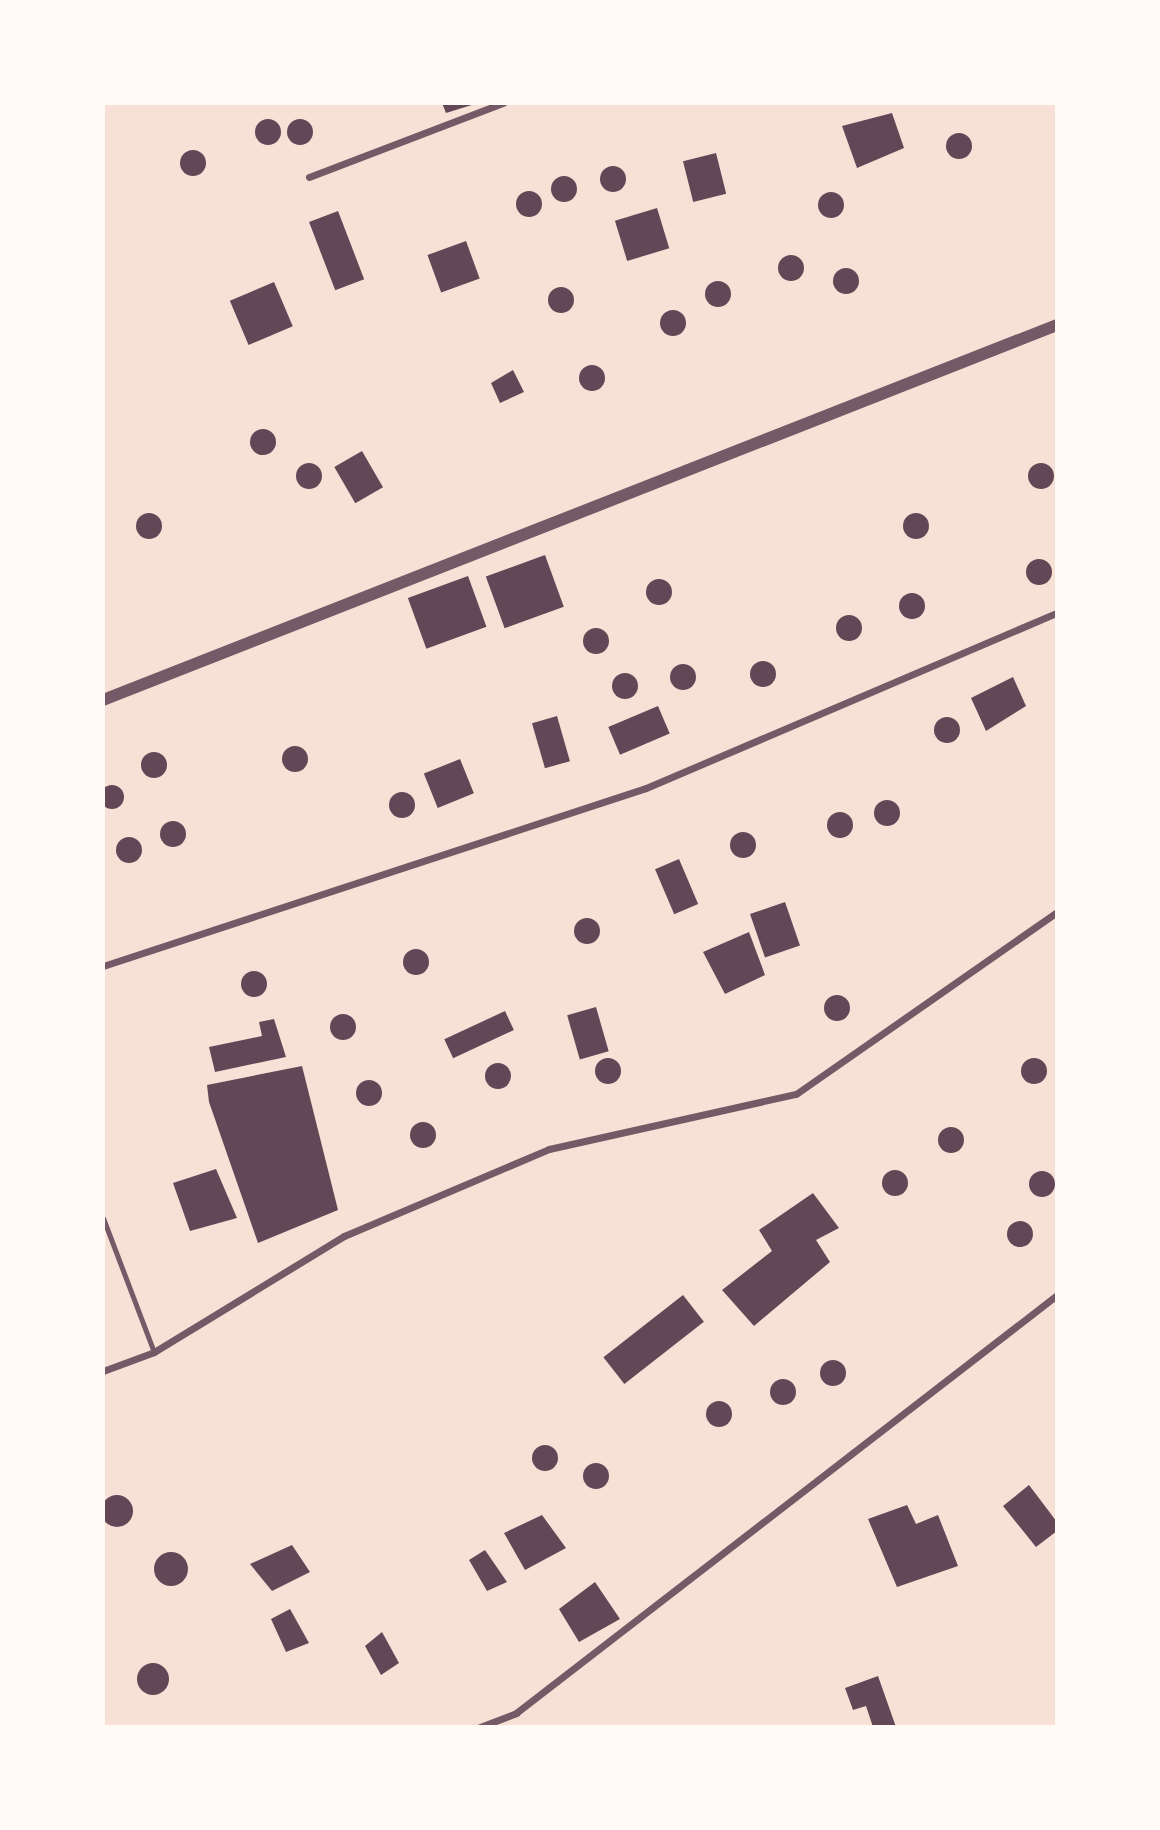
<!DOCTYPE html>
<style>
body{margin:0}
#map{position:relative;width:1160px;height:1830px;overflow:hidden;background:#f7e1d7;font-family:Rubik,sans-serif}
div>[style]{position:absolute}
.building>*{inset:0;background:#644757;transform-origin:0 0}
.round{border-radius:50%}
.service>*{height:5px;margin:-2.5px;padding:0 2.5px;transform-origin:2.5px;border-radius:2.5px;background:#755966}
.minor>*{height:7px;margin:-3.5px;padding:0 3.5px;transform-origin:3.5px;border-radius:3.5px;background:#755966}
.tertiary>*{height:12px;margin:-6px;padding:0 6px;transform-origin:6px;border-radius:6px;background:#755966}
span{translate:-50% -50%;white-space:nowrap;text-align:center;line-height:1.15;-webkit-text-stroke:7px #fffaf5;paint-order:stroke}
.frame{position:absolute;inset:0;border:105px solid #fffaf5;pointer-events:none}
</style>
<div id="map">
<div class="building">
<div style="clip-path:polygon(442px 103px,475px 103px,475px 104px,446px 113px)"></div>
<div style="clip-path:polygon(892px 113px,904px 148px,857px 168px,842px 126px)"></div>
<div class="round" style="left:287px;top:119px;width:26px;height:26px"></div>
<div class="round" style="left:255px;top:119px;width:26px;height:26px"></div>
<div class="round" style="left:946px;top:133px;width:26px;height:26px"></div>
<div class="round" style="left:180px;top:150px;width:26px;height:26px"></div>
<div style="left:716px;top:153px;width:42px;height:34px;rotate:76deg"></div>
<div class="round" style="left:600px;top:166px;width:26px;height:26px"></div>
<div class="round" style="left:551px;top:176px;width:26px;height:26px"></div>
<div class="round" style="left:516px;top:191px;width:26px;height:26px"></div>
<div class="round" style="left:818px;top:192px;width:26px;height:26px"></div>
<div style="left:657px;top:208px;width:42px;height:44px;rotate:73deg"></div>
<div style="left:338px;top:211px;width:73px;height:31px;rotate:69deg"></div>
<div style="left:466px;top:241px;width:40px;height:41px;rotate:70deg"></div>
<div class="round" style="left:778px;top:255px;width:26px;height:26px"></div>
<div class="round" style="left:833px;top:268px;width:26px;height:26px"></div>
<div class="round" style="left:705px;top:281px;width:26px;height:26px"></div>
<div style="left:274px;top:282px;width:48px;height:48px;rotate:67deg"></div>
<div class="round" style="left:548px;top:287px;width:26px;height:26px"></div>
<div class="round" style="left:660px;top:310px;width:26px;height:26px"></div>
<div class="round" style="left:579px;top:365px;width:26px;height:26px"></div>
<div style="clip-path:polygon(513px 370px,524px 392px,500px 403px,491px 383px)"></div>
<div class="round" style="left:250px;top:429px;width:26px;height:26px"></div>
<div style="left:362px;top:451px;width:42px;height:32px;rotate:60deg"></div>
<div class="round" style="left:296px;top:463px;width:26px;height:26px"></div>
<div class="round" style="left:1028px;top:463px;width:26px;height:26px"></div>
<div class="round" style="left:903px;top:513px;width:26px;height:26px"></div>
<div class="round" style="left:136px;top:513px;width:26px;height:26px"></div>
<div style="left:545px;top:555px;width:55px;height:63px;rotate:70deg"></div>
<div class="round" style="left:1026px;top:559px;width:26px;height:26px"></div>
<div style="left:468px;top:576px;width:54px;height:64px;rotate:70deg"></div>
<div class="round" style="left:646px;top:579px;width:26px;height:26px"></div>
<div class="round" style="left:899px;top:593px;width:26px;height:26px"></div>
<div class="round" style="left:836px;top:615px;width:26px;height:26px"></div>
<div class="round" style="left:583px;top:628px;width:26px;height:26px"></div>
<div class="round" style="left:750px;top:661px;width:26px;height:26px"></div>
<div class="round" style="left:670px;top:664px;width:26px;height:26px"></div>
<div class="round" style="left:612px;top:673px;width:26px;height:26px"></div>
<div style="clip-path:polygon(1013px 677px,1026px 706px,986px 731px,971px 698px)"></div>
<div style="left:658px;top:706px;width:30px;height:54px;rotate:67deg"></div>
<div style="left:557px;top:716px;width:47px;height:26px;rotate:74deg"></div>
<div class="round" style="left:934px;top:717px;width:26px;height:26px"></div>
<div class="round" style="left:282px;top:746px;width:26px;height:26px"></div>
<div class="round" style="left:141px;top:752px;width:26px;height:26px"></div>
<div style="left:460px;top:759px;width:37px;height:39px;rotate:68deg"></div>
<div class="round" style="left:100px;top:785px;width:24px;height:24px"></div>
<div class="round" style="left:389px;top:792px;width:26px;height:26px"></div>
<div class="round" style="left:874px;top:800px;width:26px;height:26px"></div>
<div class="round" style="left:827px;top:812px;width:26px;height:26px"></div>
<div class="round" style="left:160px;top:821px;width:26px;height:26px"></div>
<div class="round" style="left:730px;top:832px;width:26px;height:26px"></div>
<div class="round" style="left:116px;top:837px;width:26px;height:26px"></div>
<div style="left:679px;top:859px;width:49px;height:26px;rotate:67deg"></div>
<div style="left:785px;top:902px;width:46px;height:37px;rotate:71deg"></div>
<div class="round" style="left:574px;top:918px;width:26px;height:26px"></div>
<div style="clip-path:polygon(749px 932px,765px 975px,725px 994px,703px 952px)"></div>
<div class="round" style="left:403px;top:949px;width:26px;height:26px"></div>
<div class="round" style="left:241px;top:971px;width:26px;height:26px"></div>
<div class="round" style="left:824px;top:995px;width:26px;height:26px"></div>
<div style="left:596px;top:1007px;width:46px;height:30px;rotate:74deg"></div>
<div style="left:505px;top:1011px;width:21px;height:67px;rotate:65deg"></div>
<div class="round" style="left:330px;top:1014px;width:26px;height:26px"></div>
<div style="clip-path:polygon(274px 1019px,286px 1057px,215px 1072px,209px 1047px,262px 1036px,259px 1022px)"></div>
<div class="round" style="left:1021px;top:1058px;width:26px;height:26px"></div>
<div class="round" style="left:595px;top:1058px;width:26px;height:26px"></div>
<div class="round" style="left:485px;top:1063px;width:26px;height:26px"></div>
<div style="clip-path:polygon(302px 1066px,338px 1210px,258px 1243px,209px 1102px,207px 1085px)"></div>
<div class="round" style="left:356px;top:1080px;width:26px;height:26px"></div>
<div class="round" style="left:410px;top:1122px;width:26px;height:26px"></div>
<div class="round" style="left:938px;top:1127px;width:26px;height:26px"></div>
<div style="clip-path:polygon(216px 1169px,237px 1218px,190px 1231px,173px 1183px)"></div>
<div class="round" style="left:882px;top:1170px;width:26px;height:26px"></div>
<div class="round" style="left:1029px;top:1171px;width:26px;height:26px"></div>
<div style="clip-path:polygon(813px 1193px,839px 1228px,816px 1240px,830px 1262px,754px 1326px,722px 1290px,772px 1251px,759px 1230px)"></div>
<div class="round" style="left:1007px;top:1221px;width:26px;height:26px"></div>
<div style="left:683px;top:1295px;width:34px;height:101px;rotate:52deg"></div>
<div class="round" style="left:820px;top:1360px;width:26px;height:26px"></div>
<div class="round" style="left:770px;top:1379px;width:26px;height:26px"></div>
<div class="round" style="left:706px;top:1401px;width:26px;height:26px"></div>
<div class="round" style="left:532px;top:1445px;width:26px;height:26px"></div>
<div class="round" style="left:583px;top:1463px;width:26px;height:26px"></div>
<div style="clip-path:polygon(1029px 1485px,1057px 1522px,1057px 1531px,1036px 1547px,1003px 1506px)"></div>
<div class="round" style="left:101px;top:1495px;width:32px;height:32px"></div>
<div style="clip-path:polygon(907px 1505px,916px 1524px,938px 1515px,958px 1566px,897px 1587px,868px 1519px)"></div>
<div style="clip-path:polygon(542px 1515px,566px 1548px,525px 1570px,504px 1533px)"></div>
<div style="clip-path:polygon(292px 1545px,310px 1572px,272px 1591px,250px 1564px)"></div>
<div style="clip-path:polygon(485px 1550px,507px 1582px,487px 1591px,469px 1560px)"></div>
<div class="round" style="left:154px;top:1552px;width:34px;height:34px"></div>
<div style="clip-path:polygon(595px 1582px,620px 1619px,579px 1642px,559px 1609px)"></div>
<div style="clip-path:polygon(290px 1609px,309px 1643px,286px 1652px,271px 1619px)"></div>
<div style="clip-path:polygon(382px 1632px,399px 1663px,381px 1675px,365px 1646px)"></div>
<div class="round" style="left:137px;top:1663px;width:32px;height:32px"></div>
<div style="clip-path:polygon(878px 1676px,896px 1727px,873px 1727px,866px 1706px,853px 1710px,845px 1688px)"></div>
</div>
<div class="service">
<div style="left:103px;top:1218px;width:143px;rotate:69.2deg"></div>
</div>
<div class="minor">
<div style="left:309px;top:177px;width:208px;rotate:-20.9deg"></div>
<div style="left:103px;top:966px;width:571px;rotate:-18.15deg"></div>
<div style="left:646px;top:788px;width:447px;rotate:-23.1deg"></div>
<div style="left:103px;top:1371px;width:54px;rotate:-20.4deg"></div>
<div style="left:154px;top:1352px;width:223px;rotate:-31.4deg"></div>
<div style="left:344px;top:1236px;width:223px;rotate:-23deg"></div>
<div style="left:549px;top:1149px;width:253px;rotate:-12.6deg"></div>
<div style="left:796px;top:1094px;width:318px;rotate:-34.9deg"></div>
<div style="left:480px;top:1727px;width:39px;rotate:-21deg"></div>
<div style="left:516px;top:1713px;width:684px;rotate:-37.69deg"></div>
</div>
<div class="tertiary">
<div style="left:103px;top:700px;width:1025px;rotate:-21.46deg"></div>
</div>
<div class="frame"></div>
</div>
